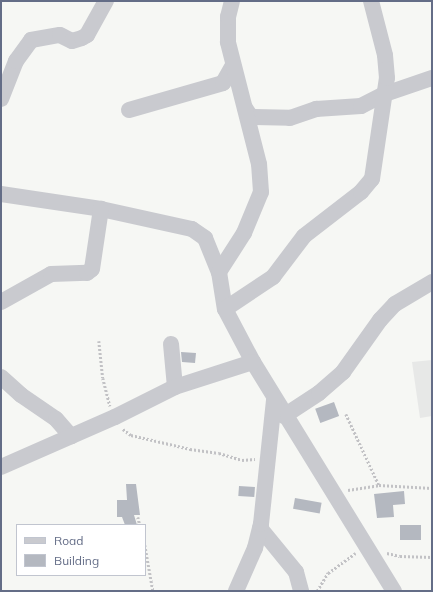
<!DOCTYPE html>
<style>
body{margin:0}
#map{position:relative;width:433px;height:592px;overflow:hidden;background:#f6f7f4;font-family:Mulish,sans-serif}
div>[style]{position:absolute}
.built>*{inset:0;background:#e7e8e7}
.building>*{inset:0;background:#b4b8c0;transform-origin:0 0}
.path>*{height:2.5px;margin-top:-1.25px;transform-origin:0;background:repeating-linear-gradient(90deg,#c2c2c5 0 2px,transparent 0 4px)}
.minor>*{height:16px;margin:-8px;padding:0 8px;transform-origin:8px;border-radius:8px;background:#c9cacf}
span{translate:-50% -50%;white-space:nowrap;text-align:center;line-height:1.15;-webkit-text-stroke:4px #fff;paint-order:stroke}
.frame{position:absolute;inset:0;border:2px solid #646d87;pointer-events:none}
.legend{position:absolute;left:16px;top:524px;width:130px;height:52px;box-sizing:border-box;background:#fff;border:1px solid #c1c5cf;margin:0;padding:5px 7px;list-style:none;font-size:12px;color:#646d87}
.legend li{display:flex;align-items:center;gap:8px;height:20px}
.legend b{width:20px;border:1px solid #c1c5cf}
</style>
<div id="map">
<div class="built">
<div style="clip-path:polygon(432px 360px,432px 416px,420px 418px,412px 362px)"></div>
</div>
<div class="building">
<div style="clip-path:polygon(181px 352px,196px 353px,195px 363px,182px 362px)"></div>
<div style="left:334px;top:402px;width:15px;height:20px;rotate:70deg"></div>
<div style="clip-path:polygon(126px 484px,136px 484px,140px 515px,134px 515px,137px 525px,125px 525px,122px 517px,117px 517px,117px 500px,127px 500px)"></div>
<div style="left:239px;top:486px;width:16px;height:10px;rotate:4deg"></div>
<div style="clip-path:polygon(404px 491px,405px 504px,393px 505px,394px 517px,377px 518px,374px 494px)"></div>
<div style="left:295px;top:498px;width:27px;height:11px;rotate:10deg"></div>
<div style="left:400px;top:525px;width:21px;height:15px"></div>
</div>
<div class="path">
<div style="left:99px;top:341px;width:37px;rotate:84deg"></div>
<div style="left:103px;top:378px;width:29px;rotate:76deg"></div>
<div style="left:346px;top:414px;width:78px;rotate:65.1deg"></div>
<div style="left:123px;top:429px;width:10px;rotate:37deg"></div>
<div style="left:131px;top:435px;width:61px;rotate:13.3deg"></div>
<div style="left:190px;top:449px;width:29px;rotate:8deg"></div>
<div style="left:219px;top:453px;width:24px;rotate:17deg"></div>
<div style="left:242px;top:460px;width:13px;rotate:-4deg"></div>
<div style="left:348px;top:490px;width:31px;rotate:-9deg"></div>
<div style="left:379px;top:485px;width:53px;rotate:3.2deg"></div>
<div style="left:138px;top:517px;width:8px;rotate:76deg"></div>
<div style="left:145px;top:545px;width:47px;rotate:80.1deg"></div>
<div style="left:387px;top:553px;width:13px;rotate:13deg"></div>
<div style="left:400px;top:556px;width:32px;rotate:2deg"></div>
<div style="left:317px;top:591px;width:21px;rotate:-59deg"></div>
<div style="left:328px;top:573px;width:34px;rotate:-36deg"></div>
</div>
<div class="minor">
<div style="left:1px;top:99px;width:41px;rotate:-68.5deg"></div>
<div style="left:16px;top:61px;width:26px;rotate:-54deg"></div>
<div style="left:31px;top:40px;width:29px;rotate:-10deg"></div>
<div style="left:60px;top:35px;width:13px;rotate:27deg"></div>
<div style="left:72px;top:41px;width:10px;rotate:-17deg"></div>
<div style="left:82px;top:38px;width:6px;rotate:-31deg"></div>
<div style="left:87px;top:35px;width:39px;rotate:-61deg"></div>
<div style="left:245px;top:108px;width:11px;rotate:56deg"></div>
<div style="left:251px;top:117px;width:39px;rotate:1deg"></div>
<div style="left:290px;top:118px;width:28px;rotate:-19deg"></div>
<div style="left:316px;top:109px;width:45px;rotate:-3.8deg"></div>
<div style="left:361px;top:106px;width:27px;rotate:-27deg"></div>
<div style="left:385px;top:94px;width:50px;rotate:-18.8deg"></div>
<div style="left:129px;top:110px;width:98px;rotate:-16deg"></div>
<div style="left:223px;top:83px;width:18px;rotate:-61deg"></div>
<div style="left:1px;top:194px;width:101px;rotate:8.5deg"></div>
<div style="left:101px;top:209px;width:93px;rotate:12.4deg"></div>
<div style="left:192px;top:229px;width:16px;rotate:35deg"></div>
<div style="left:205px;top:238px;width:37px;rotate:68deg"></div>
<div style="left:219px;top:272px;width:37px;rotate:81deg"></div>
<div style="left:225px;top:309px;width:60px;rotate:62.2deg"></div>
<div style="left:253px;top:362px;width:269px;rotate:58.4deg"></div>
<div style="left:219px;top:272px;width:46px;rotate:-57.3deg"></div>
<div style="left:244px;top:233px;width:44px;rotate:-67.5deg"></div>
<div style="left:261px;top:192px;width:28px;rotate:-94deg"></div>
<div style="left:259px;top:164px;width:126px;rotate:-104.3deg"></div>
<div style="left:228px;top:42px;width:25px;rotate:-90deg"></div>
<div style="left:228px;top:17px;width:16px;rotate:-76deg"></div>
<div style="left:1px;top:302px;width:57px;rotate:-29.2deg"></div>
<div style="left:51px;top:274px;width:36px;rotate:-2deg"></div>
<div style="left:87px;top:273px;width:6px;rotate:-39deg"></div>
<div style="left:92px;top:269px;width:61px;rotate:-81.5deg"></div>
<div style="left:225px;top:309px;width:58px;rotate:-33.7deg"></div>
<div style="left:273px;top:277px;width:51px;rotate:-52.9deg"></div>
<div style="left:304px;top:236px;width:72px;rotate:-37.7deg"></div>
<div style="left:361px;top:192px;width:17px;rotate:-50deg"></div>
<div style="left:372px;top:179px;width:102px;rotate:-81.6deg"></div>
<div style="left:387px;top:78px;width:23px;rotate:-95deg"></div>
<div style="left:385px;top:55px;width:56px;rotate:-104.5deg"></div>
<div style="left:171px;top:344px;width:43px;rotate:84.7deg"></div>
<div style="left:1px;top:377px;width:27px;rotate:42deg"></div>
<div style="left:21px;top:395px;width:42px;rotate:34.4deg"></div>
<div style="left:56px;top:419px;width:23px;rotate:49deg"></div>
<div style="left:284px;top:416px;width:42px;rotate:-33.3deg"></div>
<div style="left:319px;top:393px;width:32px;rotate:-41deg"></div>
<div style="left:343px;top:372px;width:64px;rotate:-54.6deg"></div>
<div style="left:380px;top:320px;width:22px;rotate:-47deg"></div>
<div style="left:395px;top:304px;width:43px;rotate:-30.7deg"></div>
<div style="left:1px;top:467px;width:124px;rotate:-23.7deg"></div>
<div style="left:115px;top:417px;width:67px;rotate:-26.6deg"></div>
<div style="left:175px;top:387px;width:82px;rotate:-17.8deg"></div>
<div style="left:260px;top:528px;width:57px;rotate:50.7deg"></div>
<div style="left:296px;top:572px;width:20px;rotate:75deg"></div>
<div style="left:236px;top:591px;width:47px;rotate:-66.2deg"></div>
<div style="left:255px;top:548px;width:25px;rotate:-76deg"></div>
<div style="left:261px;top:524px;width:125px;rotate:-84deg"></div>
</div>
<div class="frame"></div>
<ul class="legend">
<li><b style="height:5px;background:#c9cacf"></b>Road</li>
<li><b style="height:11px;background:#b4b8c0"></b>Building</li>
</ul>
</div>
